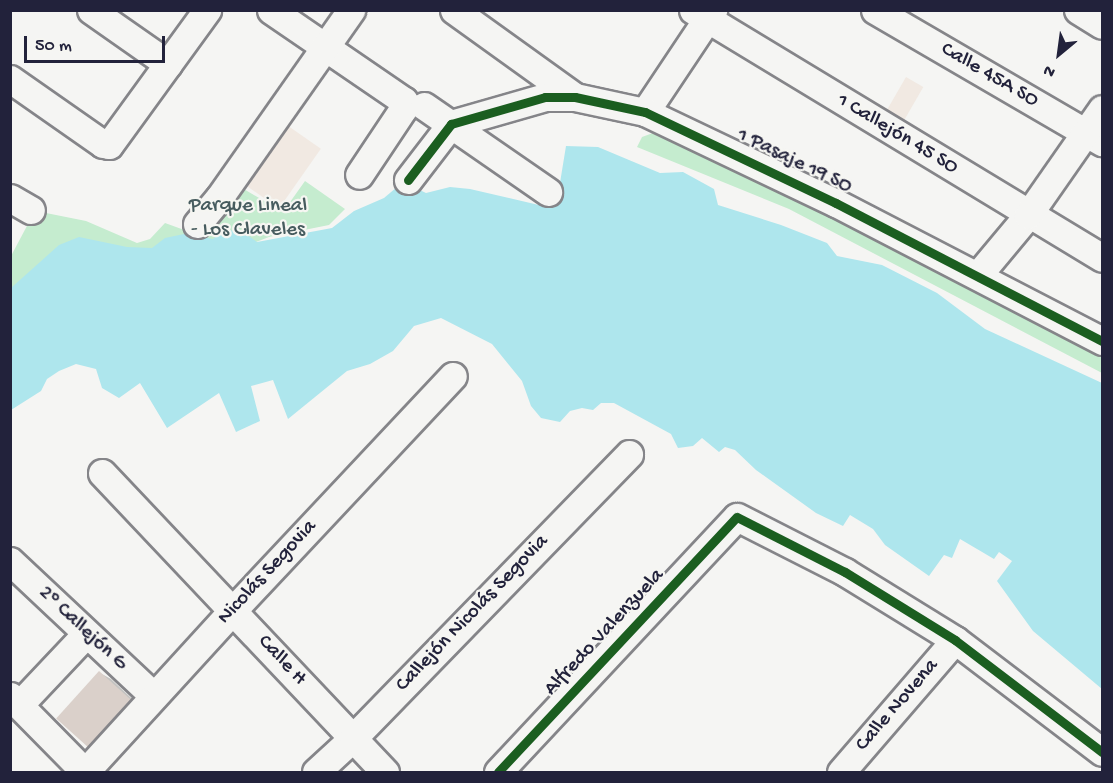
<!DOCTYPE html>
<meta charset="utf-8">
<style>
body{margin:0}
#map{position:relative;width:1113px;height:783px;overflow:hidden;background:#f5f5f3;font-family:"Gochi Hand",sans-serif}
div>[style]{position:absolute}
.built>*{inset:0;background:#f1e9e2;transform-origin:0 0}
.green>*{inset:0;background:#c5eccf}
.water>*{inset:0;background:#aee6ed}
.shadow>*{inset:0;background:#0003}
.building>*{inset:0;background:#dad0ca;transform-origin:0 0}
.roads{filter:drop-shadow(2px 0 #858589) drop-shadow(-2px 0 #858589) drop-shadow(0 2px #858589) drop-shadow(0 -2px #858589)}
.minor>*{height:27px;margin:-13.5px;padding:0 13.5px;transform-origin:13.5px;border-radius:13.5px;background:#f5f5f3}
.cycleway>*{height:9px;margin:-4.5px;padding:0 4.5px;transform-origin:4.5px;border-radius:4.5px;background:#1b5e20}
span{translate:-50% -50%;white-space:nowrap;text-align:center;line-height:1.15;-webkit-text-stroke:4.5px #f6f6f2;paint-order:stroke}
.street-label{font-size:21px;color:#22223b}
.park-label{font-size:21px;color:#475c5f}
.frame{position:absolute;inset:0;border:12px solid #22223b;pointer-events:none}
.north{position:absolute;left:1029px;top:24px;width:60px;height:60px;-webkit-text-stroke:4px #f6f6f2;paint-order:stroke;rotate:209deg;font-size:16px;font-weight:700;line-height:24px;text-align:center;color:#22223b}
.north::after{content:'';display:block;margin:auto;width:21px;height:27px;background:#22223b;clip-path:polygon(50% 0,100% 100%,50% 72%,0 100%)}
.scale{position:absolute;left:24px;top:36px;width:141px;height:27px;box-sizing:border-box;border:3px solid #22223b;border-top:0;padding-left:8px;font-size:18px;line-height:21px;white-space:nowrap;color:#22223b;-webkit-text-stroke:4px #f6f6f2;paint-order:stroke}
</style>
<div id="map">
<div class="built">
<div style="left:906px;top:77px;width:20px;height:39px;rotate:30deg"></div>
<div style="left:284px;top:123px;width:45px;height:73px;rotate:35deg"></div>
</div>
<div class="green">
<div style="clip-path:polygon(664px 129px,1102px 346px,1102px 373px,789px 209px,637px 147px,642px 137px)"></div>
<div style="clip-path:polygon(305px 181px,345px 209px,329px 225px,269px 237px,245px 246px,11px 293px,11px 256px,28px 224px,31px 210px,86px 221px,137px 243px,150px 239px,165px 223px,187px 231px,197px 224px,213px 229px,242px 188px,283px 212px)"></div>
</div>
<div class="water">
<div style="clip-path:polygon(566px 146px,598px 147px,660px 173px,683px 172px,714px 189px,718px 205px,781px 225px,827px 243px,837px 256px,882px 265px,937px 293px,985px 329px,1102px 383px,1102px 689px,1033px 631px,997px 581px,1012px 561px,999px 552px,994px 559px,960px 539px,952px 558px,944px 555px,929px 576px,885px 545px,873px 529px,850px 515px,843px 526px,816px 513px,756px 470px,735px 450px,725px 447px,719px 452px,702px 438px,693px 446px,678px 448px,671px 434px,614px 403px,601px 403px,593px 410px,582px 408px,570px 411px,560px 422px,541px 418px,531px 406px,522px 381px,492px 344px,441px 318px,414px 326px,393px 351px,370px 364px,347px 371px,288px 419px,273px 380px,251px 386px,260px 421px,236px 432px,219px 393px,167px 428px,140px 383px,119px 398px,102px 388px,96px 369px,76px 364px,59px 371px,47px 379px,41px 391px,11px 410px,11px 288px,59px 245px,79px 237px,127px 247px,152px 248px,165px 238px,184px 234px,213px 239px,224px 231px,240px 230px,257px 242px,332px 228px,354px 211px,384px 198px,403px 182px,426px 193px,450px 187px,470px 189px,543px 206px,558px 195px)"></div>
</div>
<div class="shadow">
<div style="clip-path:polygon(100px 673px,111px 679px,143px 709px,98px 754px,87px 748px)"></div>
</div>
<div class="building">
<div style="left:99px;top:671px;width:46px;height:64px;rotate:42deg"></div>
</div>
<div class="roads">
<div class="minor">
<div style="left:91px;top:10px;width:94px;rotate:35deg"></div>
<div style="left:271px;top:10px;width:161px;rotate:34.4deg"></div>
<div style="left:404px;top:101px;width:8px;rotate:97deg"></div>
<div style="left:403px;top:109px;width:79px;rotate:123.7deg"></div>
<div style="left:454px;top:10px;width:149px;rotate:35.7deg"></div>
<div style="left:693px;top:10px;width:478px;rotate:31.2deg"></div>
<div style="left:875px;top:10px;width:263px;rotate:30.2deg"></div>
<div style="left:1078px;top:10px;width:28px;rotate:32deg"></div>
<div style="left:10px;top:79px;width:113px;rotate:35deg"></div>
<div style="left:103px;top:144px;width:6px;rotate:9deg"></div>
<div style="left:109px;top:145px;width:167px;rotate:-54deg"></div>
<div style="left:424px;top:106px;width:151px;rotate:34.7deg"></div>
<div style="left:645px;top:112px;width:123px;rotate:-56.3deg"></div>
<div style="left:408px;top:180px;width:71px;rotate:-52.5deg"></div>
<div style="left:451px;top:124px;width:98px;rotate:-16deg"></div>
<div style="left:545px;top:97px;width:30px"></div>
<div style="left:575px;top:97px;width:72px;rotate:12.1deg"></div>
<div style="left:645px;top:112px;width:212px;rotate:25.5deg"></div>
<div style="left:836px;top:203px;width:300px;rotate:27.4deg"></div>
<div style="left:10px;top:198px;width:24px;rotate:30deg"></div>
<div style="left:197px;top:224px;width:34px;rotate:-50deg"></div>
<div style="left:219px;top:198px;width:230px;rotate:-54.9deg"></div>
<div style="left:978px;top:275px;width:78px;rotate:-50.2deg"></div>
<div style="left:1028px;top:215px;width:129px;rotate:-55.1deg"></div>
<div style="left:102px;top:473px;width:412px;rotate:46.6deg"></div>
<div style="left:10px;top:561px;width:197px;rotate:43.2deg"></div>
<div style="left:10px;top:696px;width:107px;rotate:45.4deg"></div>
<div style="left:19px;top:705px;width:98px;rotate:-46.7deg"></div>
<div style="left:85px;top:772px;width:219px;rotate:-47.6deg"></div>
<div style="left:233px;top:610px;width:321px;rotate:-46.8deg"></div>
<div style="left:316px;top:772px;width:50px;rotate:-42.6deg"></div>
<div style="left:353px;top:738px;width:396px;rotate:-45.8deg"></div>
<div style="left:498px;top:772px;width:349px;rotate:-46.9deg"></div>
<div style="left:737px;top:517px;width:121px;rotate:27deg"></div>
<div style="left:845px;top:572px;width:129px;rotate:31.7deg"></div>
<div style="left:955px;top:640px;width:185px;rotate:37.3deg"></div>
<div style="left:841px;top:772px;width:174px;rotate:-49.2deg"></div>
</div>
</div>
<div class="cycleway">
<div style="left:408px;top:180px;width:71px;rotate:-52.5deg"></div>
<div style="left:451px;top:124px;width:98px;rotate:-16deg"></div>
<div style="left:545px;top:97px;width:30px"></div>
<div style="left:575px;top:97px;width:72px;rotate:12.1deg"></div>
<div style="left:645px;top:112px;width:212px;rotate:25.5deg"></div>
<div style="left:836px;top:203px;width:300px;rotate:27.4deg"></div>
<div style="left:498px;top:772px;width:349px;rotate:-46.9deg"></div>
<div style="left:737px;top:517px;width:121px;rotate:27deg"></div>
<div style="left:845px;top:572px;width:129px;rotate:31.7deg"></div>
<div style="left:955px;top:640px;width:185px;rotate:37.3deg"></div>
</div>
<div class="street-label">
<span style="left:989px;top:76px;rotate:30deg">Calle 45A SO</span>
<span style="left:897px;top:135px;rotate:31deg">1 Callejón 45 SO</span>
<span style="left:794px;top:162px;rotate:26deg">1 Pasaje 19 SO</span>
<span style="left:268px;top:573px;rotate:-47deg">Nicolás Segovia</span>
<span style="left:473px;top:614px;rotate:-46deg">Callejón Nicolás Segovia</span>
<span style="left:82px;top:629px;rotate:43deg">2º Callejón G</span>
<span style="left:605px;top:633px;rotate:-47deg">Alfredo Valenzuela</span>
<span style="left:281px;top:661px;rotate:47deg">Calle H</span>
<span style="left:898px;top:706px;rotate:-49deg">Calle Novena</span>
</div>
<div class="park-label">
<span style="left:248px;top:219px">Parque Lineal<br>- Los Claveles</span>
</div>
<div class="frame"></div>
<div class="north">N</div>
<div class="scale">50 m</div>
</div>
